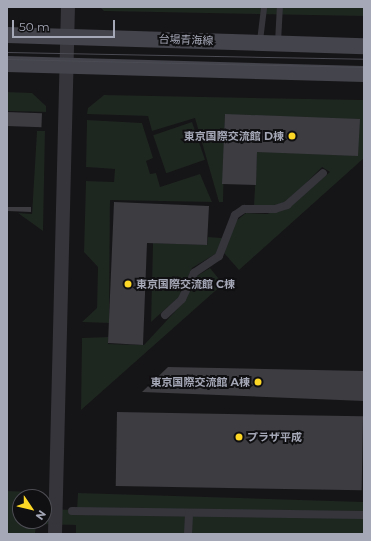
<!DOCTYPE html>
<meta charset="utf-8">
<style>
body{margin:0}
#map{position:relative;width:371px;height:541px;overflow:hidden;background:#151416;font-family:Montserrat,"Noto Sans JP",sans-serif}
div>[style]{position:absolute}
.green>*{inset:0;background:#1e2620;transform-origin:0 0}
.building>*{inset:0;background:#3c3c41;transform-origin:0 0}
.service>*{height:5.5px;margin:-2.75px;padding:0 2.75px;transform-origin:2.75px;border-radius:2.75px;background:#35353b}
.pedestrian>*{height:8px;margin:-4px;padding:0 4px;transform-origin:4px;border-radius:4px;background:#35353b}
.tertiary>*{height:14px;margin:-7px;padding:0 7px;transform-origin:7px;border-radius:7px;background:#35353b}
.secondary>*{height:16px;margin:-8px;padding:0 8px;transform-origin:8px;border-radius:8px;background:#43444c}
.tram>*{height:1px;margin:-0.5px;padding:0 0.5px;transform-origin:0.5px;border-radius:0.5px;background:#4a4b53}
.dots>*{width:11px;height:11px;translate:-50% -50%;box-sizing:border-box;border:2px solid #100f11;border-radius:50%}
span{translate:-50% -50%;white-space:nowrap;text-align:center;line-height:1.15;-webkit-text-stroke:4px #100f11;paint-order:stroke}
.street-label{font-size:11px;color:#a5a8b7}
.poi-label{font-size:11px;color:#a5a8b7;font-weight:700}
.right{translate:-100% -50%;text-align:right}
.left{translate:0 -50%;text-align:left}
.frame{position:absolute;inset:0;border:8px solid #a5a8b7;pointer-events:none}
.north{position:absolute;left:12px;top:489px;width:40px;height:40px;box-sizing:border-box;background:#100f11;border:1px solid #4c4c53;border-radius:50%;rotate:125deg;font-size:11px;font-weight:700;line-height:16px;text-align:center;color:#a5a8b7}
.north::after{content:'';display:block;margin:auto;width:14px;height:18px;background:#fcd726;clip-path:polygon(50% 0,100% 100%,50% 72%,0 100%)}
.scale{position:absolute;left:12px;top:20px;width:103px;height:18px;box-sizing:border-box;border:2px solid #a5a8b7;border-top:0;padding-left:5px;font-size:12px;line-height:14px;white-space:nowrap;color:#a5a8b7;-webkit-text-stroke:3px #100f11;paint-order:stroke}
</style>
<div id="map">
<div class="green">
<div style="clip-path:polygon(100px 7px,364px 7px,364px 16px,104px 11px)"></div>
<div style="clip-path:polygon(7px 92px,32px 93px,46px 106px,46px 112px,7px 111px)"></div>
<div style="clip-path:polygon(104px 95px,364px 100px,364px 158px,239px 270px,224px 253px,232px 224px,246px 213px,267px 214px,291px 206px,330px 172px,322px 167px,288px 201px,273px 206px,254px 205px,257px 152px,225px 114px,223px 202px,219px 202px,195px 118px,152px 131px,148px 116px,87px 114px,88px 108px)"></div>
<div style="clip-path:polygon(87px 120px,142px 123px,153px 158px,146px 161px,150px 174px,156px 173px,160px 187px,200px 174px,212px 202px,110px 200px,109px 323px,82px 322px,97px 308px,98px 267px,84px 252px,86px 181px,114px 182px,115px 169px,86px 167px)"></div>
<div style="left:192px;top:122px;width:40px;height:41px;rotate:71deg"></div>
<div style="clip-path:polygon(37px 131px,45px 131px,43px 231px,18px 213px,32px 214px)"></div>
<div style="clip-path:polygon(208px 237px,222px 238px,217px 253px,192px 268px,181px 295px,151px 322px,153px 243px,207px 245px)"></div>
<div style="clip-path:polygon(210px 268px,223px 284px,81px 410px,82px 338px,108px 337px,108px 344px,144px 345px,181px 305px,197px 276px)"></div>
<div style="clip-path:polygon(7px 491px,37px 492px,37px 497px,20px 497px,20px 521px,44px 521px,44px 509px,77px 510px,78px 493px,364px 502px,364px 534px,76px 534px,76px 525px,36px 524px,35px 534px,7px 534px)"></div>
</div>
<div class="building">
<div style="left:7px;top:112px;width:35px;height:14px;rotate:2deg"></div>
<div style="clip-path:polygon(225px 114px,360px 119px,358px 156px,257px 152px,256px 185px,222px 184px)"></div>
<div style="clip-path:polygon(114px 202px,209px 206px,207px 245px,147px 243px,143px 345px,108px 343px)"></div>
<div style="clip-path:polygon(7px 207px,31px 207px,31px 212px,7px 211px)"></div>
<div style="clip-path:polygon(168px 367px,364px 371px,364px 401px,142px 392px)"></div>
<div style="left:117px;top:412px;width:246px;height:74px;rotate:1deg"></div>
</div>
<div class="service">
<div style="left:260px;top:41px;width:34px;rotate:-83deg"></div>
<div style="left:278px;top:43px;width:36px;rotate:-87deg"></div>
</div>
<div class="pedestrian">
<div style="left:165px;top:315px;width:23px;rotate:-43deg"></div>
<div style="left:182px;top:299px;width:29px;rotate:-65deg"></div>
<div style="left:194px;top:273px;width:30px;rotate:-34deg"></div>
<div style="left:219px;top:256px;width:44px;rotate:-68.7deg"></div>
<div style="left:235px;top:215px;width:11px;rotate:-34deg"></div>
<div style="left:244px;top:209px;width:31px"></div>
<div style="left:275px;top:209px;width:13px;rotate:-18deg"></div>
<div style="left:287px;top:205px;width:48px;rotate:-41.6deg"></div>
<div style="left:72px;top:511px;width:292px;rotate:0.8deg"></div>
<div style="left:188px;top:534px;width:21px;rotate:-87deg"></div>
</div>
<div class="tertiary">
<div style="left:55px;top:534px;width:527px;rotate:-88.59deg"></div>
</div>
<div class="secondary">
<div style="left:7px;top:35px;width:357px;rotate:1.8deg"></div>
<div style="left:7px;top:64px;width:357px;rotate:1.6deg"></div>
</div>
<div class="tram">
<div style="left:7px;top:52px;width:357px;rotate:1.1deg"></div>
<div style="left:7px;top:59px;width:357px;rotate:1.3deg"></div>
</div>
<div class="dots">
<div style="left:292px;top:136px;background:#fcd726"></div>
<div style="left:128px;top:284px;background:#fcd726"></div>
<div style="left:258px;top:382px;background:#fcd726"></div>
<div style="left:239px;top:437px;background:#fcd726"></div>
</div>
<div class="street-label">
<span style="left:186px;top:40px;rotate:2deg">台場青海線</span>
</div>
<div class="poi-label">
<span class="right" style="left:284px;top:136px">東京国際交流館 D棟</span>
<span class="left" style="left:136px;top:284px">東京国際交流館 C棟</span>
<span class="right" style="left:250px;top:382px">東京国際交流館 A棟</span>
<span class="left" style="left:247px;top:437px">プラザ平成</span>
</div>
<div class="frame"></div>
<div class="north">N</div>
<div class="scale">50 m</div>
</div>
